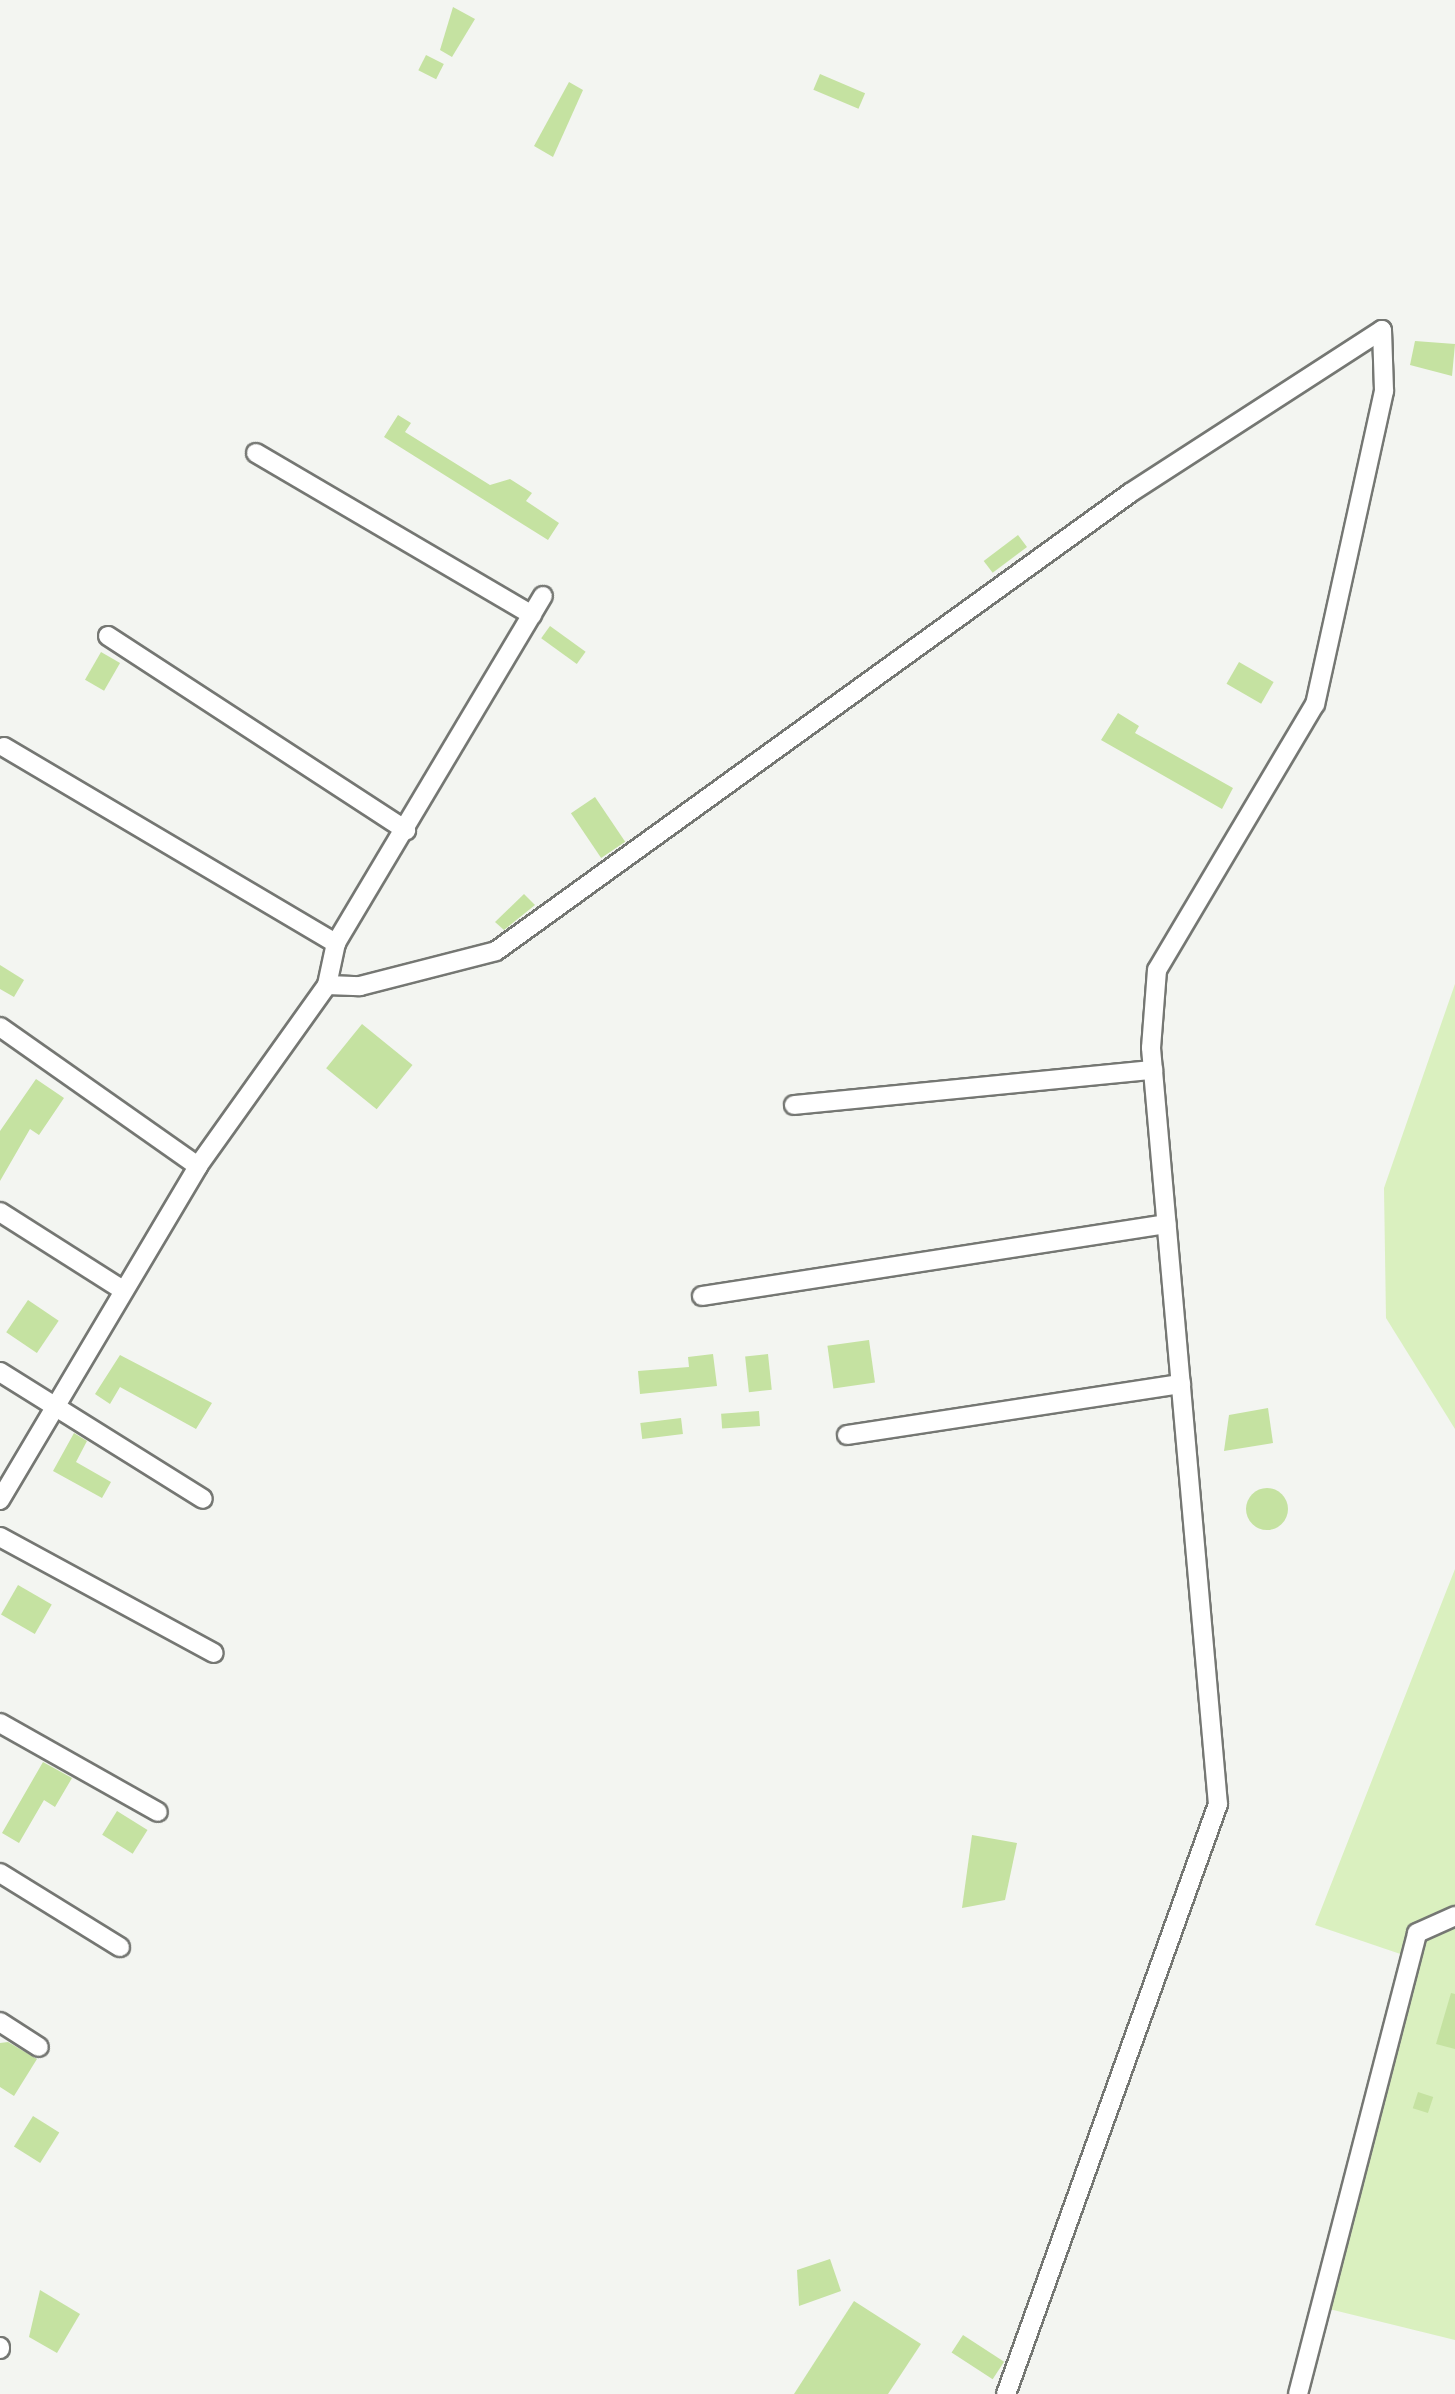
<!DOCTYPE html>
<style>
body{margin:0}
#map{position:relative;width:1455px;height:2394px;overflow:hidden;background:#f3f5f1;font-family:Figtree,sans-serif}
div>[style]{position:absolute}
.green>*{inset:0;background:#daf0bf}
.building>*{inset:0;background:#c5e2a1;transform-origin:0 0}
.round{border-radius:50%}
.roads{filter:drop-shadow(2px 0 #757773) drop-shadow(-2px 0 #757773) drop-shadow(0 2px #757773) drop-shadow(0 -2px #757773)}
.street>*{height:18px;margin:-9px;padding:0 9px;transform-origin:9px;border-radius:9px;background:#fff}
span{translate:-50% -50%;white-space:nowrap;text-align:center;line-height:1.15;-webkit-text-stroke:8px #fff;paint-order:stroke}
</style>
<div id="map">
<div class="green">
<div style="clip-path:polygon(1455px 984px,1455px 1429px,1386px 1318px,1384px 1188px)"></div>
<div style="clip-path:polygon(1455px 1569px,1455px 2340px,1317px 2306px,1421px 1961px,1315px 1925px)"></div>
</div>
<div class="building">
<div style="clip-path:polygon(453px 7px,475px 19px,452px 57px,440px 50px)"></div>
<div style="left:426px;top:55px;width:20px;height:17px;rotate:27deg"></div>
<div style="left:820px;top:74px;width:49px;height:17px;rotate:23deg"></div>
<div style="clip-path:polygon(569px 82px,583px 90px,553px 157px,534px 146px)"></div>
<div style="clip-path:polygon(1415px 341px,1455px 344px,1452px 376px,1410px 365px)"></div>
<div style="clip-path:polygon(398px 415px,411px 423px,405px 432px,490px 485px,510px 479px,532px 493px,526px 501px,559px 523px,548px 540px,384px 437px)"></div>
<div style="left:1018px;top:535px;width:15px;height:43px;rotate:53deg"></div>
<div style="left:550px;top:626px;width:44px;height:15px;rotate:36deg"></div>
<div style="left:101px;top:652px;width:22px;height:32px;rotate:30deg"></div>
<div style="left:1239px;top:662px;width:40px;height:25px;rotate:30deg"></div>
<div style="clip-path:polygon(1118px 713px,1139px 726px,1135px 733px,1233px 788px,1222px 809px,1101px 740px)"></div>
<div style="left:595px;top:797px;width:54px;height:29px;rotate:56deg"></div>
<div style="clip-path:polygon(524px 894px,535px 905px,504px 930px,495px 922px)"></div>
<div style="clip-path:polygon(0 965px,24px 980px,14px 997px,0 989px)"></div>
<div style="left:362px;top:1024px;width:65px;height:57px;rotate:39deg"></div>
<div style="clip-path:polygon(36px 1079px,64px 1098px,39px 1135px,30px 1129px,0 1181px,0 1131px)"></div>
<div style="left:28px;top:1300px;width:37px;height:39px;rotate:34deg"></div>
<div style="left:869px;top:1340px;width:43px;height:42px;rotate:82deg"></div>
<div style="clip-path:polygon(713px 1354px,717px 1386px,640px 1394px,638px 1371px,689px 1367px,688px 1357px)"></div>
<div style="left:768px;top:1354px;width:36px;height:23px;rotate:84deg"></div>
<div style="clip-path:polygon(120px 1355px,212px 1403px,196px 1429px,120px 1387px,110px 1404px,95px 1394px)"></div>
<div style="clip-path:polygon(1268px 1408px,1273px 1443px,1224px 1451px,1229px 1415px)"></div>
<div style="left:759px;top:1411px;width:15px;height:38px;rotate:86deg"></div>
<div style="left:681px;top:1418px;width:16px;height:41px;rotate:83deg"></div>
<div style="clip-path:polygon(74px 1433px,87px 1441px,76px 1462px,111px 1482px,102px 1498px,53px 1471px)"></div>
<div class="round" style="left:1246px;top:1488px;width:42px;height:42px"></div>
<div style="left:18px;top:1585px;width:39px;height:34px;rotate:30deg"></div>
<div style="clip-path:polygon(43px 1762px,72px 1778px,55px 1807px,44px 1800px,19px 1843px,2px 1833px)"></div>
<div style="left:117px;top:1811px;width:36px;height:28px;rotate:32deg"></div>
<div style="clip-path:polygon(972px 1835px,1017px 1843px,1005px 1900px,962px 1908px)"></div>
<div style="clip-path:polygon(1451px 1993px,1455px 1994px,1455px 2049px,1436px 2044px)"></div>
<div style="clip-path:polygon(8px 2042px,37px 2059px,14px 2096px,0 2087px,0 2043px)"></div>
<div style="left:1418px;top:2092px;width:16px;height:17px;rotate:18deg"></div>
<div style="left:33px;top:2116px;width:31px;height:36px;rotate:32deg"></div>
<div style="clip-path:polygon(830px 2259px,841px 2291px,799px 2306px,797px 2270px)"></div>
<div style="clip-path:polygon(40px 2290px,80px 2314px,57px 2353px,29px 2337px)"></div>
<div style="clip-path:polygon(854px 2301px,921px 2344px,888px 2394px,794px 2394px)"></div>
<div style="left:963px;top:2335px;width:49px;height:21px;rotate:33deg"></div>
</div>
<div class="roads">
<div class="street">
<div style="left:256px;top:453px;width:320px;rotate:30.4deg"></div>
<div style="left:108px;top:636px;width:356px;rotate:33.1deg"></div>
<div style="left:4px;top:747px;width:386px;rotate:30.6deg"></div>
<div style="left:327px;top:985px;width:33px;rotate:2deg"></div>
<div style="left:360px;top:986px;width:140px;rotate:-14.4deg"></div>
<div style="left:496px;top:951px;width:782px;rotate:-35.84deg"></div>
<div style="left:1130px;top:493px;width:300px;rotate:-32.9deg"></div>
<div style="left:1382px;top:330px;width:61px;rotate:88.1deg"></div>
<div style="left:1384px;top:391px;width:321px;rotate:102.4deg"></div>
<div style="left:1315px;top:704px;width:309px;rotate:120.7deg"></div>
<div style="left:1157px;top:970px;width:78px;rotate:94.4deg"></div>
<div style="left:1151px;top:1048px;width:759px;rotate:84.94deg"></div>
<div style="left:1218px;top:1804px;width:627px;rotate:109.76deg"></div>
<div style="left:0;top:1027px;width:242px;rotate:35.1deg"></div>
<div style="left:794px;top:1105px;width:361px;rotate:-5.6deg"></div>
<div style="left:0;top:1212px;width:146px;rotate:32.4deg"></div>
<div style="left:702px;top:1296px;width:470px;rotate:-8.8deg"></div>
<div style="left:0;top:1372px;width:239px;rotate:32deg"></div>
<div style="left:847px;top:1435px;width:338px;rotate:-8.7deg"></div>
<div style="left:0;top:1500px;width:388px;rotate:-59.3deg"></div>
<div style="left:198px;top:1166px;width:222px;rotate:-54.5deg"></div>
<div style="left:327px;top:985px;width:43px;rotate:-77.9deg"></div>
<div style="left:336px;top:943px;width:404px;rotate:-59.2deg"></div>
<div style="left:0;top:1537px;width:243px;rotate:28.5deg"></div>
<div style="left:0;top:1723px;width:181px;rotate:29.4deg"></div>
<div style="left:0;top:1873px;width:141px;rotate:31.7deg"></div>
<div style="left:0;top:2022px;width:46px;rotate:32.7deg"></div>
<div style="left:0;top:2347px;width:2px;rotate:90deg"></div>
<div style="left:1298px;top:2394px;width:476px;rotate:-75.5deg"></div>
<div style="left:1417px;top:1933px;width:42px;rotate:-24.1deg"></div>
</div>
</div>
</div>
